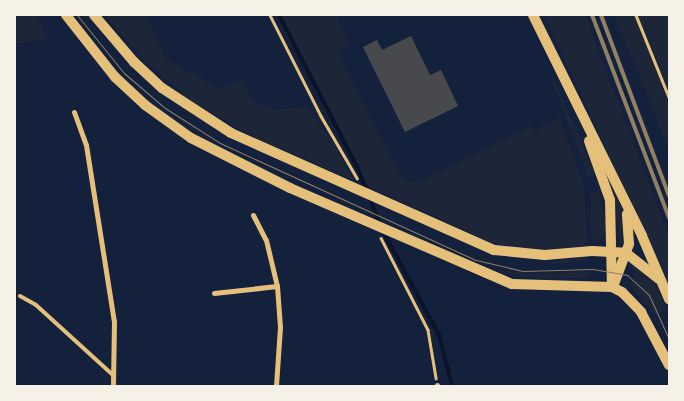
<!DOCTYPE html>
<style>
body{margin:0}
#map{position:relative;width:684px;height:401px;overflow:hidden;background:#14213d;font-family:"Space Grotesk",sans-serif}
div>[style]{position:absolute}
.green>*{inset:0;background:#1d2539}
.stream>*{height:4px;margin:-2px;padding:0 2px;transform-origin:2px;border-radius:2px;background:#0b132b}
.building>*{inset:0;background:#48494c}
.path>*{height:2.5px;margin:-1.25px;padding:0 1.25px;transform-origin:1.25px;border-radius:1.25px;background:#e5c07b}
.service>*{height:4px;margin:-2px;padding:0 2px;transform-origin:2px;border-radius:2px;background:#e5c07b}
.minor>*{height:5px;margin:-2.5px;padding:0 2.5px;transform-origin:2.5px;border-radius:2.5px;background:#e5c07b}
.secondary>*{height:10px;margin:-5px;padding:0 5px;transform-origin:5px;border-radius:5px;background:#e5c07b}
.tram>*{height:1px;margin:-0.5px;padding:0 0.5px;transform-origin:0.5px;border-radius:0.5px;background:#918062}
.rail>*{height:4px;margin:-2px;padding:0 2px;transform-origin:2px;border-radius:2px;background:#918062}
span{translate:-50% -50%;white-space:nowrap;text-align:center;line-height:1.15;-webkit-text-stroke:5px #f6f1e7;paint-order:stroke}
.frame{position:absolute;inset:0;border:16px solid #f6f1e7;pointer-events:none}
</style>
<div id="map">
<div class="green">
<div style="clip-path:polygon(15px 15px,37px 15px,47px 39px,15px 44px)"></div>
<div style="clip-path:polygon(105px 15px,146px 15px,165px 58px,220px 89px,243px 80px,252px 101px,274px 110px,307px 107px,331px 139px,353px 180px,248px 134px,198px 105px,146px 63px)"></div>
<div style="clip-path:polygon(281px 15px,336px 15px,350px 45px,337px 52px,400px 175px,408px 181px,419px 182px,531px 126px,534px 131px,559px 118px,584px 186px,587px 246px,547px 250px,495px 244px,368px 186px)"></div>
<div style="clip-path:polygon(544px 15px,585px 15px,669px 237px,669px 285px)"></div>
<div style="clip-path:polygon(614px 15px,669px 15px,669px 154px,654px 111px)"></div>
<div style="clip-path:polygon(549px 68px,596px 175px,589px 179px,554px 85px)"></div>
<div style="clip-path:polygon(611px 182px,624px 214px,622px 244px,620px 242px)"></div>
<div style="clip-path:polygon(599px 190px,606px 223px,604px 235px,596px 243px,591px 236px,591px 193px)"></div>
<div style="clip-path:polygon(588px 257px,588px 261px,552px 264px,552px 262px)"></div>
<div style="clip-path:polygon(635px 265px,653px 279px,667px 309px,655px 315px,633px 289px,630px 284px,637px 272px,630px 268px)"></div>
<div style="clip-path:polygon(501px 270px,541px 274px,588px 272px,588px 277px,546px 279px,520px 276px,499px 272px)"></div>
</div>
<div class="stream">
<div style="left:279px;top:15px;width:173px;rotate:62.8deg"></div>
<div style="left:358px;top:169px;width:59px;rotate:68.2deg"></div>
<div style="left:383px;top:231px;width:118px;rotate:61.7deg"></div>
<div style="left:439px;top:335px;width:53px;rotate:75.7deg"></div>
</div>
<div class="building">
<div style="clip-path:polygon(411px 36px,430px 75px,441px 70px,458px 106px,405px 132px,363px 47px,377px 40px,382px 50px)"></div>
</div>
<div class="path">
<div style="left:270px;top:15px;width:113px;rotate:63.2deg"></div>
<div style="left:321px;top:116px;width:72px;rotate:59.9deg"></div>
<div style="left:636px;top:15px;width:88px;rotate:68.1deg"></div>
<div style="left:381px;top:238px;width:103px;rotate:62.9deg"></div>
<div style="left:428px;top:330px;width:49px;rotate:80.5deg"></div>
</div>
<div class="service">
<div style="left:20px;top:296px;width:18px;rotate:29deg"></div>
<div style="left:36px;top:305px;width:104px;rotate:42.3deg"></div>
</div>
<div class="minor">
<div style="left:74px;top:112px;width:35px;rotate:70deg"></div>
<div style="left:86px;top:145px;width:178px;rotate:81deg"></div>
<div style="left:114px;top:321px;width:65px;rotate:90.9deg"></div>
<div style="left:253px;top:215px;width:28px;rotate:63deg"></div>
<div style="left:266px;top:240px;width:47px;rotate:76.6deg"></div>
<div style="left:277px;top:286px;width:41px;rotate:85.8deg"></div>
<div style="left:280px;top:327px;width:59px;rotate:93.9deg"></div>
<div style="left:214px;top:293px;width:63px;rotate:-6.3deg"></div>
<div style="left:437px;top:385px;width:1px;rotate:90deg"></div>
</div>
<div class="secondary">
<div style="left:66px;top:15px;width:79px;rotate:51.7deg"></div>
<div style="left:115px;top:77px;width:41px;rotate:43deg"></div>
<div style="left:145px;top:105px;width:57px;rotate:35.7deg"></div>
<div style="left:191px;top:138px;width:111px;rotate:26.8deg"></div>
<div style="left:290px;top:188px;width:242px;rotate:23.4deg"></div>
<div style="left:512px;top:284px;width:100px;rotate:1.7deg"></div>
<div style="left:612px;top:287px;width:11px;rotate:27deg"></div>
<div style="left:622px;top:292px;width:28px;rotate:46deg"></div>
<div style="left:641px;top:312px;width:60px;rotate:62.2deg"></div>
<div style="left:94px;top:15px;width:62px;rotate:49.6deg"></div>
<div style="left:134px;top:62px;width:38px;rotate:43deg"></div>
<div style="left:162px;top:88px;width:82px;rotate:33.1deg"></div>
<div style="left:231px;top:133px;width:288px;rotate:24deg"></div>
<div style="left:494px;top:250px;width:51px;rotate:5.6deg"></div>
<div style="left:545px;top:255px;width:47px;rotate:-4.9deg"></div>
<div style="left:592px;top:251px;width:34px;rotate:3deg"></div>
<div style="left:626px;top:253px;width:42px;rotate:38.2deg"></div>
<div style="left:533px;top:15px;width:246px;rotate:63.7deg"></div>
<div style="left:642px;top:236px;width:69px;rotate:66.8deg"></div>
<div style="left:589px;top:141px;width:63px;rotate:70.4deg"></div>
<div style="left:610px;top:200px;width:87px;rotate:88.7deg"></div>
<div style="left:614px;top:284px;width:43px;rotate:-69.4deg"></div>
<div style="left:629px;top:244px;width:30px;rotate:-94deg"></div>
</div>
<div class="tram">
<div style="left:77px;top:15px;width:75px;rotate:51deg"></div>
<div style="left:124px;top:73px;width:54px;rotate:40.5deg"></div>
<div style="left:165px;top:108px;width:65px;rotate:32.5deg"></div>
<div style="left:220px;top:143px;width:281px;rotate:24.6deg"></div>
<div style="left:476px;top:260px;width:48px;rotate:13.2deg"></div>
<div style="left:523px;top:271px;width:70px;rotate:-1.6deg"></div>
<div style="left:593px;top:269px;width:35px;rotate:10deg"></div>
<div style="left:627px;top:275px;width:30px;rotate:42deg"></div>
<div style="left:649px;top:295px;width:48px;rotate:65.6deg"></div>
</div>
<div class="rail">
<div style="left:592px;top:15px;width:217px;rotate:69.2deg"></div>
<div style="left:601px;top:15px;width:193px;rotate:69.4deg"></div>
</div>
<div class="frame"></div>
</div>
